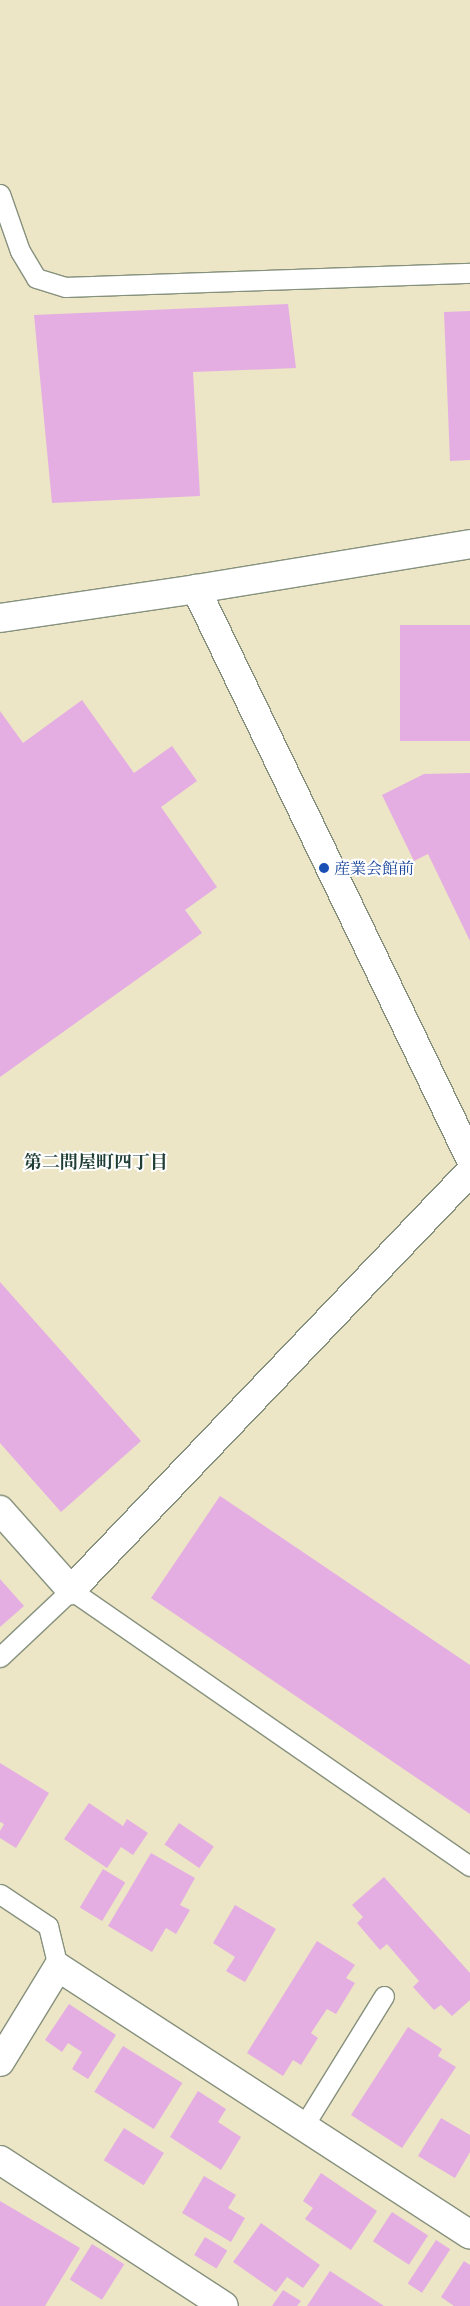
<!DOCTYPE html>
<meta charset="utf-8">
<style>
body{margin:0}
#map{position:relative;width:470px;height:2306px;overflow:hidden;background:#ece5c6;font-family:"Gentium Book Plus","Noto Serif JP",serif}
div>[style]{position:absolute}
.building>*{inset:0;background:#e5aee3;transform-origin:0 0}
.roads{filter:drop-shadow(1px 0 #86917d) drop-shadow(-1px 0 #86917d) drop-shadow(0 1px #86917d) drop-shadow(0 -1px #86917d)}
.service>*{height:19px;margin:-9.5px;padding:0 9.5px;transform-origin:9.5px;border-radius:9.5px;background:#fff}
.minor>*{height:28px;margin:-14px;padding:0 14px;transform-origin:14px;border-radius:14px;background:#fff}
.tertiary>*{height:28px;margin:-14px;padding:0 14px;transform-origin:14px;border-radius:14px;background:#fff}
.dots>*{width:14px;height:14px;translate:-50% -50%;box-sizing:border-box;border:2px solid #fff;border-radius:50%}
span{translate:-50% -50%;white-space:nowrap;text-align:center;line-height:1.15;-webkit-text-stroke:4px #fff;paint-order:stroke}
.transit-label{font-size:16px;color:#164399}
.left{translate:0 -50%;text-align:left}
.neighbourhood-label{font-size:18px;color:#1f3d34;font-weight:700}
</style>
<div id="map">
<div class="building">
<div style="clip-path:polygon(288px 304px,296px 368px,193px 372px,200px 496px,52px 503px,34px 315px)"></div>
<div style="clip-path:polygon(470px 311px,470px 460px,450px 461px,444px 312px)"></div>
<div style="left:470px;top:625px;width:116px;height:70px;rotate:90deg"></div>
<div style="clip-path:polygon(82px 700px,134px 773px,172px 746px,197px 781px,161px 807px,217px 887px,185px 910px,202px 933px,0 1077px,0 711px,23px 743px)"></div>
<div style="clip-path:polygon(470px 773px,470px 941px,428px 854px,414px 861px,382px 795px,424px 774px)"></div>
<div style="clip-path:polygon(0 1282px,141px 1441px,61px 1512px,0 1443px)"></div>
<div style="clip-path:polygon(220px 1496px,470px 1665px,470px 1814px,151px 1598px)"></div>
<div style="clip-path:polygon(0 1579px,24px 1606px,0 1627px)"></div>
<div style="clip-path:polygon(0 1763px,49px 1793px,16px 1848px,0 1838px,0 1831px,4px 1824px,0 1822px)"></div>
<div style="clip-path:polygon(89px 1803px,123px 1826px,127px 1819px,148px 1833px,133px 1855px,121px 1847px,107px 1868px,64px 1839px)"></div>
<div style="left:179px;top:1823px;width:42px;height:26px;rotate:34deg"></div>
<div style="clip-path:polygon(151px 1853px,195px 1878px,180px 1905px,190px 1910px,176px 1934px,166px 1928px,152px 1952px,108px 1926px)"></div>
<div style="left:103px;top:1869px;width:26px;height:45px;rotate:31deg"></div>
<div style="clip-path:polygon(384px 1877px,470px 1973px,470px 2000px,452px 2016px,441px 2005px,434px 2010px,413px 1987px,419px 1981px,387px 1944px,380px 1950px,357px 1923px,363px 1917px,352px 1905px)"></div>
<div style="clip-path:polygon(235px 1905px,276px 1929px,245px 1982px,226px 1971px,235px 1957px,213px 1943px)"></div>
<div style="clip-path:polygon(317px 1941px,355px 1965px,346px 1978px,355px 1983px,336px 2014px,327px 2009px,311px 2033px,318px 2038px,301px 2065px,293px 2060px,283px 2076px,247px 2053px)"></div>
<div style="clip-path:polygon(69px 2004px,116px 2035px,88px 2079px,72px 2069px,82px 2052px,68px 2043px,62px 2052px,45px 2040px)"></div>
<div style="clip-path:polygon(408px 2027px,442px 2049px,438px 2056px,456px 2067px,402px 2148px,351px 2115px)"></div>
<div style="left:123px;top:2046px;width:70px;height:54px;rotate:32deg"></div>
<div style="clip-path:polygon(198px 2091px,226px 2109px,218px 2122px,241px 2137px,221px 2170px,170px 2137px)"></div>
<div style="clip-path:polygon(441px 2118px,470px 2135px,470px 2152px,455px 2178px,418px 2156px)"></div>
<div style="left:124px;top:2128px;width:47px;height:38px;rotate:32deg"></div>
<div style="clip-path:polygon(321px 2173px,377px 2211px,351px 2250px,305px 2219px,313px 2208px,303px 2201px)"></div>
<div style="clip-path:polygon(204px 2176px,236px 2195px,228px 2208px,245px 2218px,231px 2242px,182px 2213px)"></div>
<div style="clip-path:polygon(0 2201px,80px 2248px,45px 2306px,0 2306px)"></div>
<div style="left:392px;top:2212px;width:43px;height:35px;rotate:33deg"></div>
<div style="clip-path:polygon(261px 2223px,320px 2265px,303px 2288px,287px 2277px,276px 2292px,233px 2262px)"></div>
<div style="left:205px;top:2237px;width:26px;height:21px;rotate:31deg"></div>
<div style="left:436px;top:2240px;width:17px;height:52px;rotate:33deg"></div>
<div style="left:92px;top:2244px;width:38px;height:42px;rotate:32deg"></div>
<div style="clip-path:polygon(464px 2261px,470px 2265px,470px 2306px,454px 2306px,441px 2297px)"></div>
<div style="clip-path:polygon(330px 2271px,384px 2306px,307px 2306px)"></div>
<div style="clip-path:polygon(283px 2290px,301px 2301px,297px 2306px,272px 2306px)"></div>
</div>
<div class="roads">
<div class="service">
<div style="left:0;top:194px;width:60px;rotate:70.7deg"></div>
<div style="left:20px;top:251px;width:31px;rotate:59deg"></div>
<div style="left:36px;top:278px;width:31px;rotate:17deg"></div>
<div style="left:66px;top:287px;width:404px;rotate:-2deg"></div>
<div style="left:0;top:1657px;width:98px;rotate:-43.3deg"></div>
<div style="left:71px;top:1590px;width:485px;rotate:34.7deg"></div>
<div style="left:0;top:1894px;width:58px;rotate:33.7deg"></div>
<div style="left:48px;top:1926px;width:42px;rotate:76.3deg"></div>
<div style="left:303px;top:2127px;width:154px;rotate:-58.3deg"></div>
</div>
<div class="minor">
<div style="left:196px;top:589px;width:632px;rotate:64.29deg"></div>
<div style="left:0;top:1510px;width:107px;rotate:48.4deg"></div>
<div style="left:71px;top:1590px;width:578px;rotate:-46.33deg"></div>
<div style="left:0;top:2062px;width:111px;rotate:-58.6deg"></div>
<div style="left:58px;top:1967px;width:491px;rotate:33deg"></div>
<div style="left:0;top:2160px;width:267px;rotate:33.1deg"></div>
</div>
<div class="tertiary">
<div style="left:0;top:618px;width:198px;rotate:-8.4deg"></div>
<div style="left:196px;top:589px;width:278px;rotate:-9.3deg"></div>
</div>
</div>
<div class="dots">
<div style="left:324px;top:868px;background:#1a4fb4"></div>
</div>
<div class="transit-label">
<span class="left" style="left:334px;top:868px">産業会館前</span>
</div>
<div class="neighbourhood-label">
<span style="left:96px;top:1162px">第二問屋町四丁目</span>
</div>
</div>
